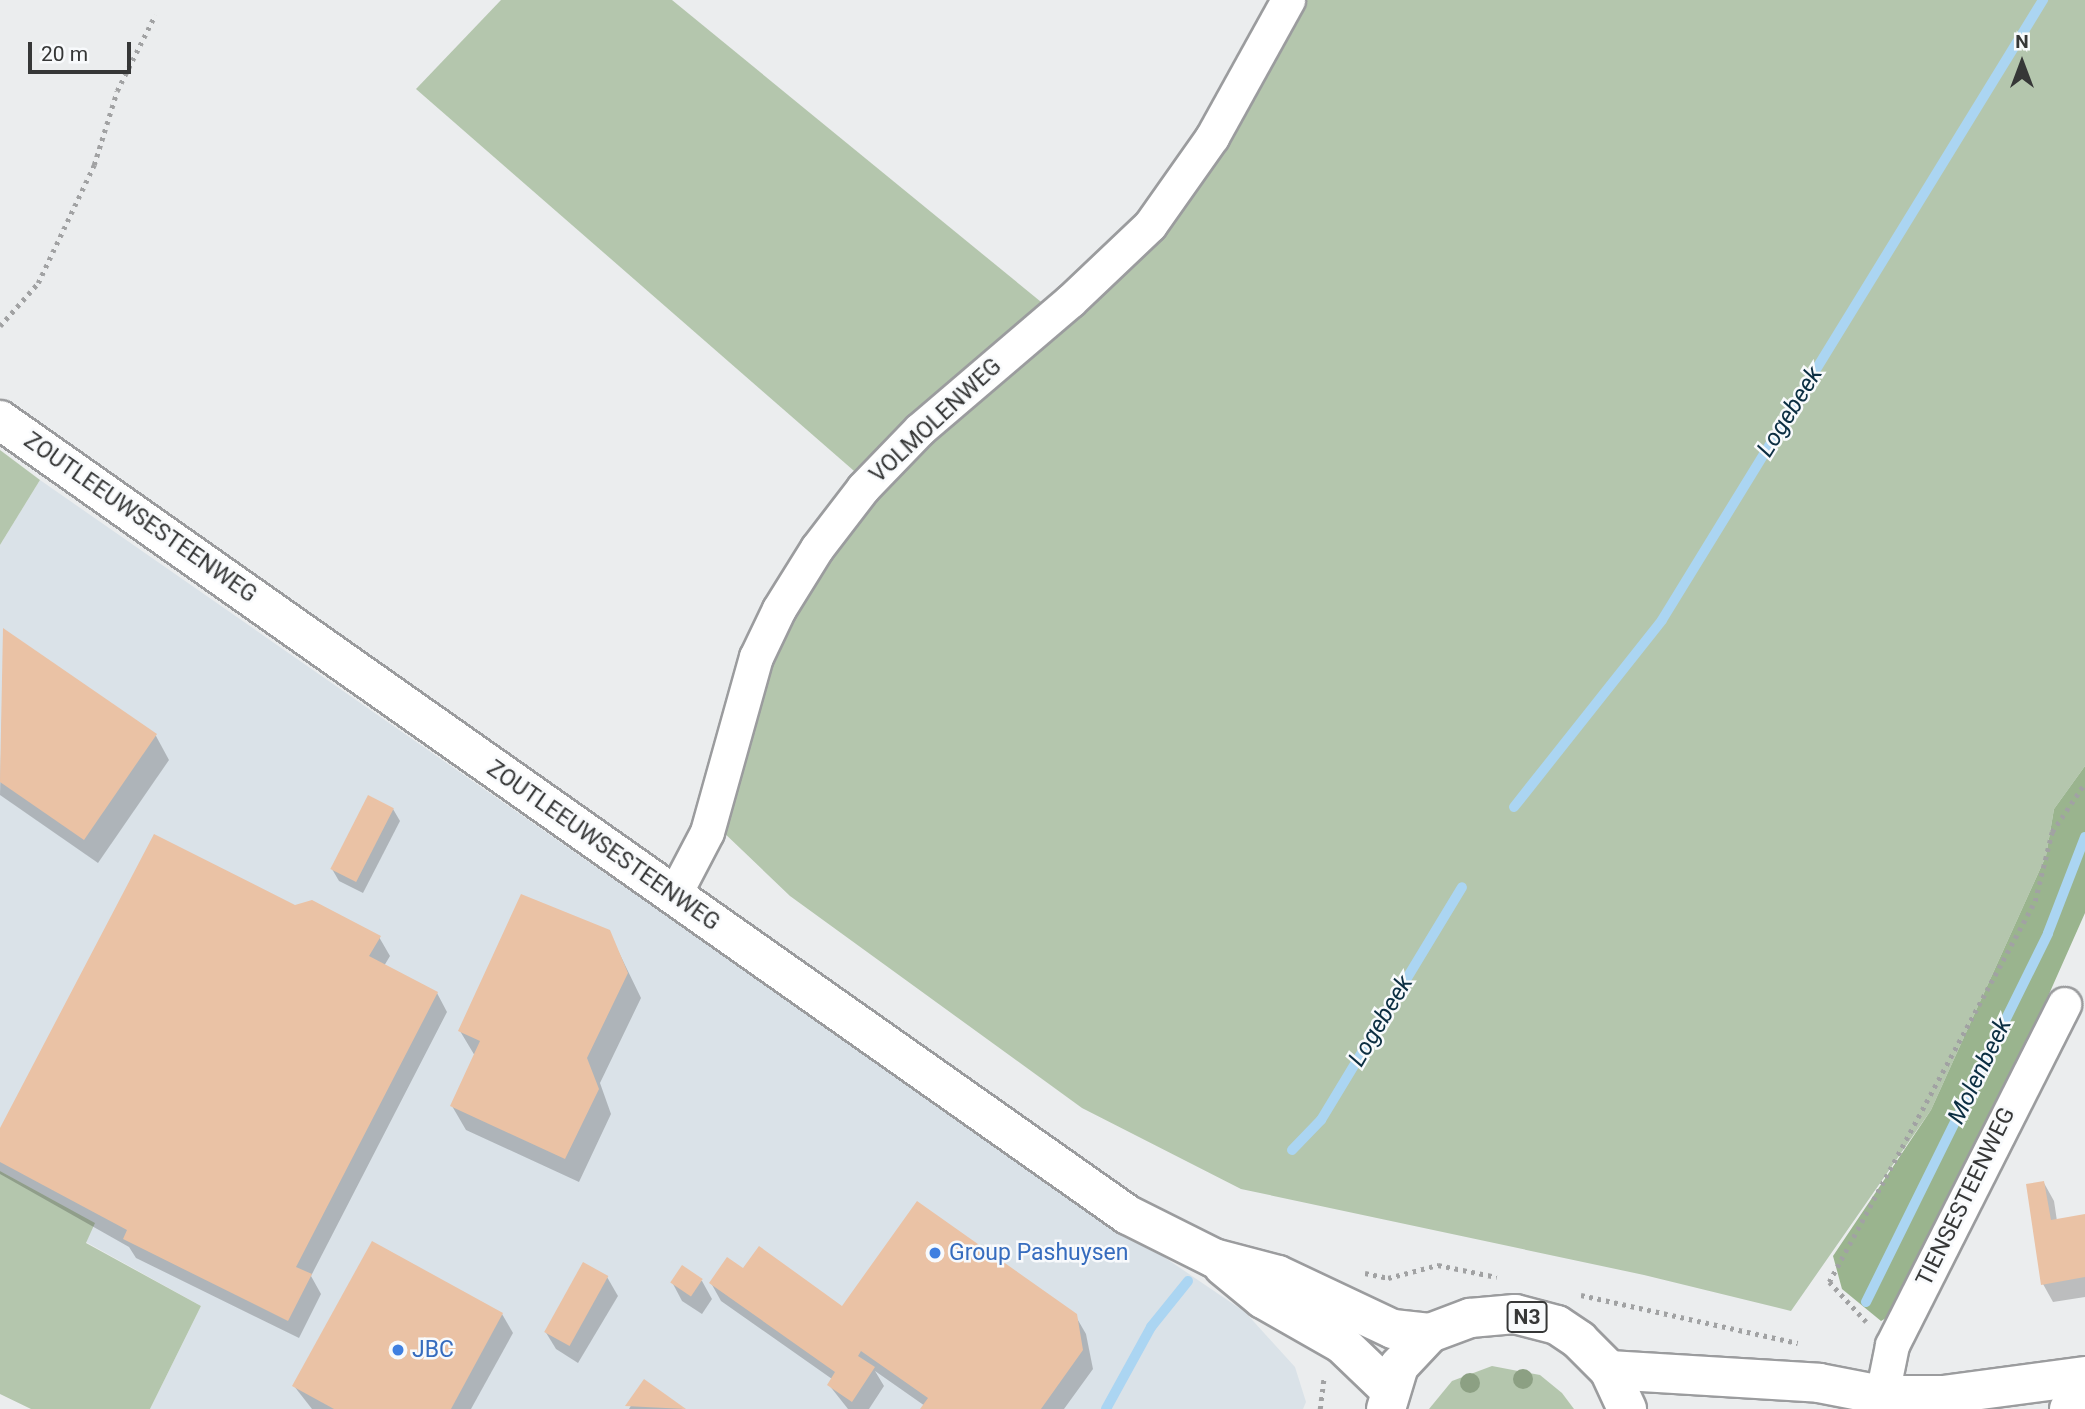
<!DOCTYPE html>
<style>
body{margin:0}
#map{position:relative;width:2085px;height:1409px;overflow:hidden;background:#ebedee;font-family:Roboto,sans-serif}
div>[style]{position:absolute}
.built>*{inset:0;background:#dae2e8}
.green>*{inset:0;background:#b4c6ad}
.forest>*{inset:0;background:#9ab48e}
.shadow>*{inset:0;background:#0003}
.stream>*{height:10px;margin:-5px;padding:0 5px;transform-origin:5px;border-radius:5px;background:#abd5f2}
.building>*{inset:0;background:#eac2a5;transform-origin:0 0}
.path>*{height:4.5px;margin-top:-2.25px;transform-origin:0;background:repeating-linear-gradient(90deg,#a1a2a3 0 3.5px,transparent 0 8.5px)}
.roads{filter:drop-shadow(2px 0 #9b9c9e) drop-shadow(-2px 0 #9b9c9e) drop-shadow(0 2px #9b9c9e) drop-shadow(0 -2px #9b9c9e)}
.minor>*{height:33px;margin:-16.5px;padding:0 16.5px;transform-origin:16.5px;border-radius:16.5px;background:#fff}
.tertiary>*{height:38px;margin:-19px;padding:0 19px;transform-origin:19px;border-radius:19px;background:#fff}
.secondary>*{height:38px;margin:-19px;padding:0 19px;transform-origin:19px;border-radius:19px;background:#fff}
.primary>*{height:38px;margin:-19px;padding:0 19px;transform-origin:19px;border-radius:19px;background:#fff}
.trees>*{width:20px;height:20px;margin:-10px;border-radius:50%;background:#8ca083}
.dots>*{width:19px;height:19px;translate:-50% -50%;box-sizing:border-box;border:4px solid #f8fafc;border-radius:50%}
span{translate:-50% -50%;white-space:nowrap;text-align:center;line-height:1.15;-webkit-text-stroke:5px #f8fafc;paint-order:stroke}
.shield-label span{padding:2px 5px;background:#f8fafc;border:2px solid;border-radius:5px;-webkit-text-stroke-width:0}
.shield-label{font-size:21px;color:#363737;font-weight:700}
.street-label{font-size:23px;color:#363737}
.shop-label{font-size:23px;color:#366cbe}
.left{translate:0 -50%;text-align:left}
.water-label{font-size:24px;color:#0b2e42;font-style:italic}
.north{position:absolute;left:1987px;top:28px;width:70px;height:70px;-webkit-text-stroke:5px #f8fafc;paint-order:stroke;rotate:0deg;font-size:19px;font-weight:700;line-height:28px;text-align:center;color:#363737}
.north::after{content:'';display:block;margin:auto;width:24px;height:32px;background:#363737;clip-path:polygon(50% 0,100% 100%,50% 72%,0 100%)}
.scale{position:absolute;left:28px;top:42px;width:103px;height:32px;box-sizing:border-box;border:4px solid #363737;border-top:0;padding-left:9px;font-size:21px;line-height:24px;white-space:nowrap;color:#363737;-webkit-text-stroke:5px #f8fafc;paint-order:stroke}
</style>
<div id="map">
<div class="built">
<div style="clip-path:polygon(40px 480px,856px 1048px,1245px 1312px,1295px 1367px,1306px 1402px,1303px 1409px,150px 1409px,201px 1306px,86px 1242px,94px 1223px,0 1171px,0 545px)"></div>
</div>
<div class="green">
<div style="clip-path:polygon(501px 0,672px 0,1046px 306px,861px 477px,416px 89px)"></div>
<div style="clip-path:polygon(1295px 0,2085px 0,2085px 766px,2054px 809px,2046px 856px,1931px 1110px,1791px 1311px,1644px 1275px,1241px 1189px,1082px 1108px,790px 896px,720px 829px,777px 645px,850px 517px,1060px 319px,1155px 245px,1204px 169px)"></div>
<div style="clip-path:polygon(0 450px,40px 480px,0 545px)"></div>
<div style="clip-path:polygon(0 1171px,95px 1223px,86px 1243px,201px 1306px,150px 1409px,31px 1409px,0 1394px)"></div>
<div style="clip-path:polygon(1492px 1366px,1540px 1375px,1562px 1393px,1574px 1409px,1429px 1409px,1452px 1381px)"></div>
</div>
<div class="forest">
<div style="clip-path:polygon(2085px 766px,2085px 913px,1986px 1136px,1893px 1314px,1881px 1321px,1842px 1289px,1833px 1256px,1931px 1110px,2046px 856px,2054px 809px)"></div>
</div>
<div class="shadow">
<div style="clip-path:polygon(4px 631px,156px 736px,169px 760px,98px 863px,0 795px)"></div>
<div style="clip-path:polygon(393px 809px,400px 821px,363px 893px,339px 881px,332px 869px)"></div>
<div style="clip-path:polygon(295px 907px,379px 937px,390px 956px,384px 966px,437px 993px,447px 1012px,311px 1276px,321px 1294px,299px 1338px,136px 1258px,129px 1247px,0 1174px,0 1132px)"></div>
<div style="clip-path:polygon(609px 932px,641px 998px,600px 1083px,611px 1114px,579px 1182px,466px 1130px,452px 1106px,475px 1056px,460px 1031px)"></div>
<div style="clip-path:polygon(2044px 1183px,2054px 1201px,2057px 1221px,2085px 1216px,2085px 1297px,2053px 1302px,2043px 1284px)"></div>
<div style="clip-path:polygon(743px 1270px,843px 1308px,1075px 1315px,1086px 1334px,1093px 1369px,1064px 1409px,923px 1409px,925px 1406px,875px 1371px,884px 1386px,869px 1409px,848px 1409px,829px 1385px,832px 1379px,721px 1301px,711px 1283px)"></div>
<div style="clip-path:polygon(607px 1277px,618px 1296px,578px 1363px,556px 1349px,545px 1331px)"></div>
<div style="clip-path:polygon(702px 1281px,712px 1299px,702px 1314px,682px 1301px,672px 1282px)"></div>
<div style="clip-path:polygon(502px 1314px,513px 1333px,471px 1409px,312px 1409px,294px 1386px)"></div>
<div style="clip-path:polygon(645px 1382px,683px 1409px,629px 1409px)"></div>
</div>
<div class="stream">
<div style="left:1514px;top:807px;width:238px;rotate:-51.6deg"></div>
<div style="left:1662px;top:620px;width:728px;rotate:-58.43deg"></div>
<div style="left:1292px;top:1150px;width:42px;rotate:-46deg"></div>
<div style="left:1321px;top:1120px;width:272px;rotate:-58.8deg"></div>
<div style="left:1866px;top:1302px;width:411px;rotate:-63.7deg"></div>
<div style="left:2048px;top:933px;width:103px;rotate:-68.9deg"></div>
<div style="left:1106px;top:1409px;width:94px;rotate:-61.2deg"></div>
<div style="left:1151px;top:1327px;width:59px;rotate:-51.2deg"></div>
</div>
<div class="building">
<div style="clip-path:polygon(3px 628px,157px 734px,84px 840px,0 782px)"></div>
<div style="left:368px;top:795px;width:29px;height:83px;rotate:27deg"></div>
<div style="clip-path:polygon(154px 834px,295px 905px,312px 900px,381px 936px,369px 956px,438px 992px,296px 1267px,312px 1274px,288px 1321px,123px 1239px,127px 1230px,0 1162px,0 1128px)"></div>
<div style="clip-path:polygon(521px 894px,610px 930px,628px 973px,587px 1058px,599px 1089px,565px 1159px,450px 1106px,480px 1041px,458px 1031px)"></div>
<div style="clip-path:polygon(2044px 1181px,2051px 1220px,2085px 1214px,2085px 1277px,2041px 1285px,2026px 1184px)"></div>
<div style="clip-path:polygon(917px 1201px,1077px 1314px,1083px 1350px,1041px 1409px,920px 1409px,928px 1398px,861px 1351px,858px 1356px,875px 1367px,852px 1402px,827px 1385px,835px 1372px,709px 1283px,727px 1257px,743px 1268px,759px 1246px,842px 1306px)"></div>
<div style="clip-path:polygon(372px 1241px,503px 1313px,451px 1409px,334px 1409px,292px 1386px)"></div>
<div style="left:583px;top:1262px;width:29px;height:80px;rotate:29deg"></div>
<div style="left:682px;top:1265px;width:25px;height:21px;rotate:34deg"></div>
<div style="clip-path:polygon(644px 1379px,686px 1409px,625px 1406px)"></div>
</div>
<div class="path">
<div style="left:0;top:326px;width:57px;rotate:-48.5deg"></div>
<div style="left:38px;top:283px;width:131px;rotate:-64.6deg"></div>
<div style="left:94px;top:165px;width:77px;rotate:-72.7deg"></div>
<div style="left:117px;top:91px;width:85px;rotate:-63.4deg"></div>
<div style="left:1365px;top:1273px;width:24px;rotate:12deg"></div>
<div style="left:1388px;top:1278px;width:52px;rotate:-14.6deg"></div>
<div style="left:1438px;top:1265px;width:60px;rotate:11.5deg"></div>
<div style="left:1581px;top:1295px;width:222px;rotate:12.5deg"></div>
<div style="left:1866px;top:1322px;width:54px;rotate:-132.8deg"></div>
<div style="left:1829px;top:1282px;width:433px;rotate:-61.6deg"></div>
<div style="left:2035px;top:901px;width:71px;rotate:-76.2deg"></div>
<div style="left:2052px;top:832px;width:59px;rotate:-56deg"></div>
<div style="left:1320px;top:1409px;width:31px;rotate:-83deg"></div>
</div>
<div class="roads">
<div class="minor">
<div style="left:673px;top:897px;width:73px;rotate:-62.4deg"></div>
<div style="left:707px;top:832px;width:182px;rotate:-74.4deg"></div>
<div style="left:756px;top:657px;width:53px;rotate:-64.4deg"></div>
<div style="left:779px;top:609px;width:72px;rotate:-58.1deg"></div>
<div style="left:817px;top:548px;width:76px;rotate:-52.5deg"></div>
<div style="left:863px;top:488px;width:82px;rotate:-46deg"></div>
<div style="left:920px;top:429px;width:197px;rotate:-40.5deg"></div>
<div style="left:1070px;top:301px;width:110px;rotate:-43.5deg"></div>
<div style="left:1150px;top:225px;width:108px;rotate:-54.8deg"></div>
<div style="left:1212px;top:137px;width:157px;rotate:-61deg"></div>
<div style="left:1879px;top:1409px;width:65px;rotate:-78.5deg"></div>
<div style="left:1892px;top:1345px;width:382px;rotate:-63.2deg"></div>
</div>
<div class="tertiary">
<div style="left:0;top:420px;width:1380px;rotate:35.18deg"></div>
<div style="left:1128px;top:1215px;width:96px;rotate:26.6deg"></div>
<div style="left:1214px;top:1258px;width:66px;rotate:14.9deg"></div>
<div style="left:1278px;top:1275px;width:127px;rotate:25.2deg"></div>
<div style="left:1393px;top:1329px;width:37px;rotate:6deg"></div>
<div style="left:1223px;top:1266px;width:52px;rotate:39.5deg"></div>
<div style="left:1263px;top:1299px;width:91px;rotate:29.7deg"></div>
<div style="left:1342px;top:1344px;width:65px;rotate:43.8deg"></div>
</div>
<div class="secondary">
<div style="left:1609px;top:1370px;width:210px;rotate:3.5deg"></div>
<div style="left:1819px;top:1383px;width:63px;rotate:11deg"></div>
<div style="left:1881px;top:1395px;width:62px"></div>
<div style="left:1943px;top:1395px;width:143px;rotate:-7.6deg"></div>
<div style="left:2069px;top:1409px;width:16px;rotate:-11deg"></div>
</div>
<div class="primary">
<div style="left:1386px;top:1409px;width:45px;rotate:-73.2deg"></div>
<div style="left:1399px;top:1366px;width:45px;rotate:-46.8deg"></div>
<div style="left:1430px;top:1333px;width:43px;rotate:-20.6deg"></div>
<div style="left:1470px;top:1318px;width:45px;rotate:-5.1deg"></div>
<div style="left:1515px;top:1314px;width:43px;rotate:14.7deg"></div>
<div style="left:1557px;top:1325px;width:27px;rotate:34deg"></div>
<div style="left:1579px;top:1340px;width:42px;rotate:45deg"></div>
<div style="left:1609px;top:1370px;width:43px;rotate:65.2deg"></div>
</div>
</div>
<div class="trees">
<div style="left:1523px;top:1379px"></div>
<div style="left:1470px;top:1383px"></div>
</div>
<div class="dots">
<div style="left:935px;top:1253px;background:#3f7fe0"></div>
<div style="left:398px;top:1350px;background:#3f7fe0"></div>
</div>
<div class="shield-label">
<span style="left:1527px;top:1317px">N3</span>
</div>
<div class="street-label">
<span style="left:936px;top:421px;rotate:-43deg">VOLMOLENWEG</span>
<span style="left:140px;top:518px;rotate:35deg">ZOUTLEEUWSESTEENWEG</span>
<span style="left:603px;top:846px;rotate:35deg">ZOUTLEEUWSESTEENWEG</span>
<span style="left:1966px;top:1197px;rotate:-64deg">TIENSESTEENWEG</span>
</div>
<div class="shop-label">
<span class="left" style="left:949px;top:1253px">Group Pashuysen</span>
<span class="left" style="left:412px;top:1350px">JBC</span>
</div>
<div class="water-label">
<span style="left:1790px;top:412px;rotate:-58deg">Logebeek</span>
<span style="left:1381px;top:1021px;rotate:-59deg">Logebeek</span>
<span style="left:1980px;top:1071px;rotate:-64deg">Molenbeek</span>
</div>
<div class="north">N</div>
<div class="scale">20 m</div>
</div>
